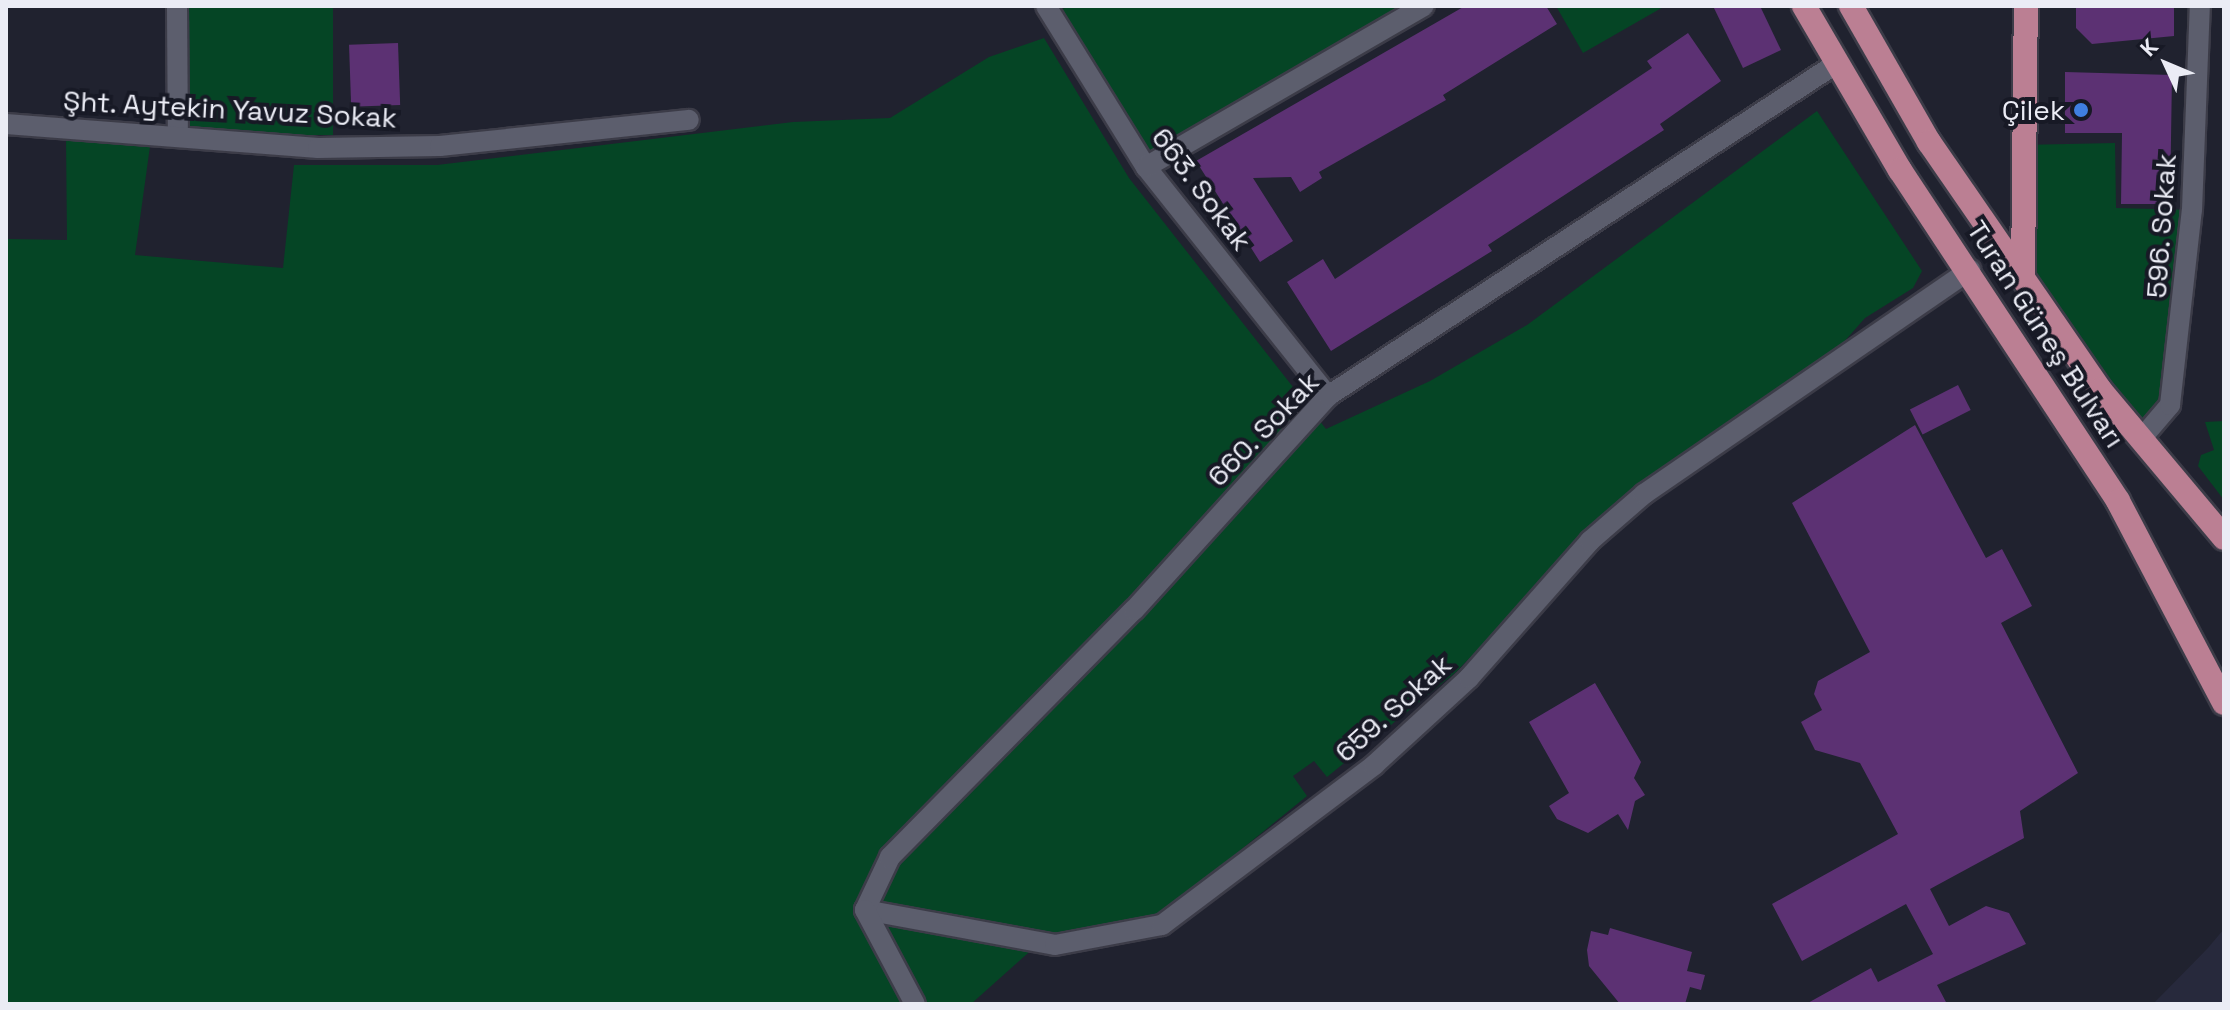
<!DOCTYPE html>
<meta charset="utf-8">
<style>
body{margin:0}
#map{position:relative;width:2230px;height:1010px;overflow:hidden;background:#20222f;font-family:"Space Grotesk",sans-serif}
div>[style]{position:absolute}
.built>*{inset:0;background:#27293c}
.green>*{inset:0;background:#054525;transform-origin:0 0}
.building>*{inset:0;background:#5c3173;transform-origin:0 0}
.roads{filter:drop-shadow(2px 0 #3c3c48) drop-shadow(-2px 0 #3c3c48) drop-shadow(0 2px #3c3c48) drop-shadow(0 -2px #3c3c48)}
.minor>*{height:20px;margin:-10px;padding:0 10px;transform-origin:10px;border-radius:10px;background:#5c5e6d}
.major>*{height:24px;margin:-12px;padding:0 12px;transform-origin:12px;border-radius:12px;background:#bb7f93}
.dots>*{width:22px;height:22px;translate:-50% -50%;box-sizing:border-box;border:4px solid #171925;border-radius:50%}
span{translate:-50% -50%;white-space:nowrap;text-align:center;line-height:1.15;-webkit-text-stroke:8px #171925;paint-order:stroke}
.street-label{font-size:28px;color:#ebecf5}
.poi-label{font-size:28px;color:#ebecf5}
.right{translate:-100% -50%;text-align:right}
.frame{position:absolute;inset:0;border:8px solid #ebecf5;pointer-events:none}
.north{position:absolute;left:2126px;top:24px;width:80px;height:80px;-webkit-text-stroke:6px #171925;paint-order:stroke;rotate:314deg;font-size:22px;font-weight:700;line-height:32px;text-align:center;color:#ebecf5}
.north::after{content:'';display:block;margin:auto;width:28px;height:36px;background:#ebecf5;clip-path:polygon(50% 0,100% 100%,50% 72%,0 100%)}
</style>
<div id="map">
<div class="built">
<div style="clip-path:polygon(2224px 929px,2224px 1004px,2153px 1004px,2207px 949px)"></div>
</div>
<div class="green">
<div style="left:177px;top:6px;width:156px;height:129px"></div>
<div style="clip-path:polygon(1072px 6px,1424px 6px,1146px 167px,1049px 13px)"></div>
<div style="clip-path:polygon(1556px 6px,1665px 6px,1583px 53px)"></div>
<div style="clip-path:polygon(1044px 38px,1129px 178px,1326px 429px,1430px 381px,1527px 325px,1817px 111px,1922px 271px,1913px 288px,1865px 318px,1835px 352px,1527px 599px,1456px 672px,1327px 777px,1314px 761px,1293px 776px,1307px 796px,1152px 922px,1045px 938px,971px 1004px,6px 1004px,6px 239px,67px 240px,66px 138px,151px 139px,135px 255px,283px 268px,294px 165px,437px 165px,793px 122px,890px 118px,989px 57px)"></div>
<div style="clip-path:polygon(2115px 143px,2116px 208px,2192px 210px,2170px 405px,2141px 439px,2023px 277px,2023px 145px)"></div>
<div style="clip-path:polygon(2224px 421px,2224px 500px,2198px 466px,2201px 455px,2214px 450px,2205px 422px)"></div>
</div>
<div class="building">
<div style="clip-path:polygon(1465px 6px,1546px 6px,1557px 24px,1443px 95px,1446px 100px,1319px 172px,1322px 178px,1300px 192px,1291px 177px,1253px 178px,1293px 241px,1260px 262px,1196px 161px)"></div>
<div style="clip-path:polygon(1713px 6px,1760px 6px,1781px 50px,1743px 68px)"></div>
<div style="clip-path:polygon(2076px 6px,2174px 6px,2174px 36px,2092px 44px,2076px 28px)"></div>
<div style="clip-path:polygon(1688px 33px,1721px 81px,1660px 124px,1664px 130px,1488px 245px,1492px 251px,1331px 351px,1287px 282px,1323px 259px,1335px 279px,1652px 68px,1647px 61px)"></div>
<div style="left:398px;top:43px;width:62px;height:49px;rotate:88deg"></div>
<div style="clip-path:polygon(2065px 72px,2172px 75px,2170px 204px,2121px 204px,2122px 133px,2065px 133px)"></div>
<div style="left:1958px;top:385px;width:28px;height:54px;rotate:63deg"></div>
<div style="clip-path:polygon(1915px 425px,1986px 558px,2002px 549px,2032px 606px,2001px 623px,2078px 773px,2020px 811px,2024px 838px,1930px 889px,1949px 926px,1986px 906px,2009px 913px,2026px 944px,1937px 985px,1947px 1004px,1806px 1004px,1871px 968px,1878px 982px,1933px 954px,1906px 904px,1802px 961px,1772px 904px,1898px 834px,1860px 763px,1815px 750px,1801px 722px,1822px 710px,1814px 694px,1818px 681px,1870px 652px,1792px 503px)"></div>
<div style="clip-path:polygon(1595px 683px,1641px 762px,1634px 778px,1645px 795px,1635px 801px,1628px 830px,1618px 814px,1588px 833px,1557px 819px,1549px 806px,1569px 793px,1529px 722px)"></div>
<div style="clip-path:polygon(1610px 928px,1692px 952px,1687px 971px,1705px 975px,1701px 990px,1690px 987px,1685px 1004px,1620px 1004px,1589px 966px,1587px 950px,1591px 931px,1608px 935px)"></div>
</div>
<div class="roads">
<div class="minor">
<div style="left:177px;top:6px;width:129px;rotate:89.6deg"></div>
<div style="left:1046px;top:6px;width:190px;rotate:58.2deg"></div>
<div style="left:1146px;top:167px;width:293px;rotate:51.5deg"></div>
<div style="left:6px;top:124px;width:313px;rotate:4.4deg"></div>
<div style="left:318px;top:148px;width:122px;rotate:-0.9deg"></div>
<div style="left:440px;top:146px;width:250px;rotate:-6deg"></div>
<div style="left:1146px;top:167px;width:321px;rotate:-30.1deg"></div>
<div style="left:2141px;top:439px;width:45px;rotate:-49.5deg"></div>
<div style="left:2170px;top:405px;width:196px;rotate:-83.6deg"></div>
<div style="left:2192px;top:210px;width:204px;rotate:-87.8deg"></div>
<div style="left:865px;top:910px;width:193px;rotate:10.4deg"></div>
<div style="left:1055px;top:945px;width:109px;rotate:-10.6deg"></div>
<div style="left:1162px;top:925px;width:266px;rotate:-37deg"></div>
<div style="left:1374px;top:765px;width:129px;rotate:-42.5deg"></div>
<div style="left:1469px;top:678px;width:183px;rotate:-48.5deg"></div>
<div style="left:1590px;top:541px;width:72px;rotate:-41deg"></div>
<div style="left:1644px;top:494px;width:396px;rotate:-34.5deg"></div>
<div style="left:865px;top:910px;width:59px;rotate:-64.7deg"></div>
<div style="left:890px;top:857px;width:347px;rotate:-45.4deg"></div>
<div style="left:1134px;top:610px;width:289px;rotate:-47.8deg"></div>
<div style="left:1328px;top:396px;width:605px;rotate:-33.19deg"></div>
<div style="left:865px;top:910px;width:106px;rotate:62deg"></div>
</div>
<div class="major">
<div style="left:1804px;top:6px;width:190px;rotate:59.7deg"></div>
<div style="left:1900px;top:170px;width:396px;rotate:56.6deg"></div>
<div style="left:2118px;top:501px;width:228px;rotate:62.3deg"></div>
<div style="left:1851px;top:6px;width:157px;rotate:60.2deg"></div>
<div style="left:1929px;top:142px;width:301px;rotate:55.4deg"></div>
<div style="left:2100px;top:390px;width:193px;rotate:50deg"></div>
<div style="left:2023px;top:277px;width:271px;rotate:-89.4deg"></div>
</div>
</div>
<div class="dots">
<div style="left:2081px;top:110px;background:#3f7fe0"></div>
</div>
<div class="street-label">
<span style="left:230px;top:109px;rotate:3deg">Şht. Aytekin Yavuz Sokak</span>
<span style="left:1202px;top:189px;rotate:53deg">663. Sokak</span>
<span style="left:2161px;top:226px;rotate:-86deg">596. Sokak</span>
<span style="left:2046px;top:334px;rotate:57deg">Turan Güneş Bulvarı</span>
<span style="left:1263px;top:429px;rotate:-46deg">660. Sokak</span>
<span style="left:1393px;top:708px;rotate:-42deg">659. Sokak</span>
</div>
<div class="poi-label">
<span class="right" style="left:2065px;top:110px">Çilek</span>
</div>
<div class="frame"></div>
<div class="north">K</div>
</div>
